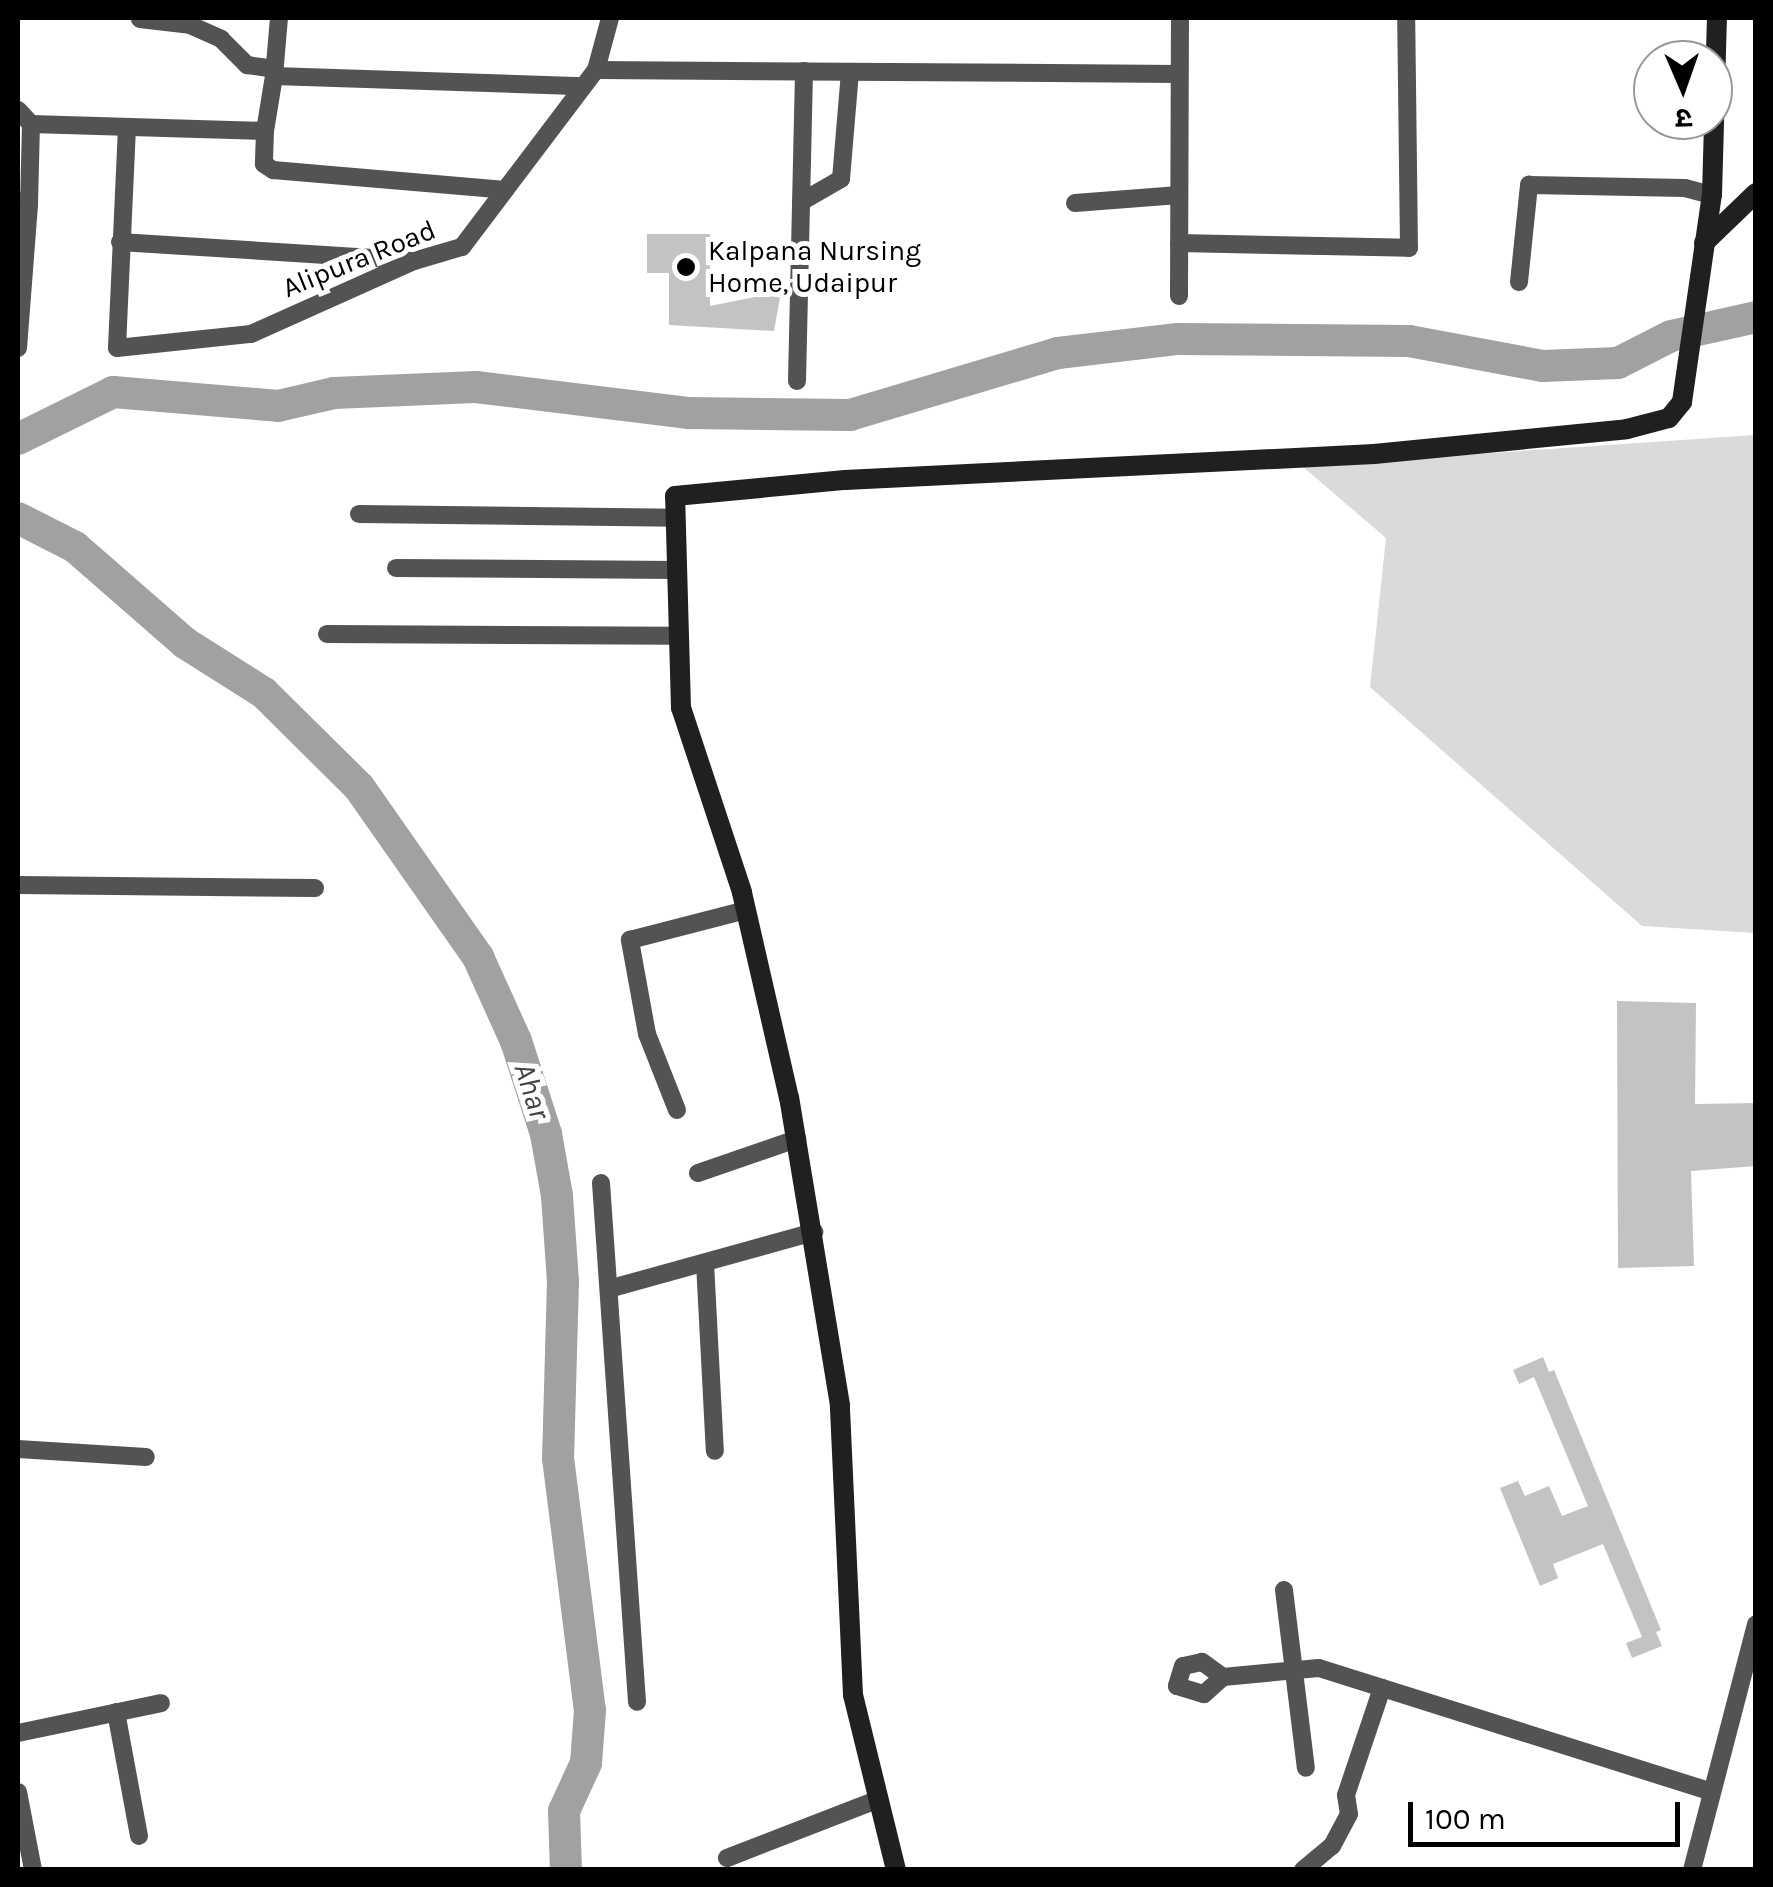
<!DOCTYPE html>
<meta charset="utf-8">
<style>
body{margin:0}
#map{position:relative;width:1773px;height:1887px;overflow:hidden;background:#fff;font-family:Karla,"Noto Sans Devanagari",sans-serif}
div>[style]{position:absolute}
.green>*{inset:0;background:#dadada}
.river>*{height:32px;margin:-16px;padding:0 16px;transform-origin:16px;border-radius:16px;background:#a1a1a1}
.building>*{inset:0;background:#c3c3c3}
.street>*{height:18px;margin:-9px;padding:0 9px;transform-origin:9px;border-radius:9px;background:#535353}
.secondary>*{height:20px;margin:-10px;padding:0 10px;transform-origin:10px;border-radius:10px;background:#202020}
.dots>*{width:28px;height:28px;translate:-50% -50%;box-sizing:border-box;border:5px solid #fff;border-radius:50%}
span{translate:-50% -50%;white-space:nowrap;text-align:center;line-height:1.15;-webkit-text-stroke:10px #fff;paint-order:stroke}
.poi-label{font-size:28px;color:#000}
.left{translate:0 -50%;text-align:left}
.street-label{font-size:28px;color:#000}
.water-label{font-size:30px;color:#424242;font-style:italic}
.frame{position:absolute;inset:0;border:20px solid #000;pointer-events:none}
.north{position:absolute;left:1633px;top:40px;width:100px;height:100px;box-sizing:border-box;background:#fff;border:2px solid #999;border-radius:50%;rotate:178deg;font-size:28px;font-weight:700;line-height:40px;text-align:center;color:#000}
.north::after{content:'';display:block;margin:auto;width:35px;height:45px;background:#000;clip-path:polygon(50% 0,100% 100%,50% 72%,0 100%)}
.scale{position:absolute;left:1408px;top:1802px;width:272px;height:45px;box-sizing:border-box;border:5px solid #000;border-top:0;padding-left:12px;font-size:30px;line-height:35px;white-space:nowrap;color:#000;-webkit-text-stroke:8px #fff;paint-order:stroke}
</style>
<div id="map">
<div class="green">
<div style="clip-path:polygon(1755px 435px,1755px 933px,1642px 926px,1370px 687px,1386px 538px,1302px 466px)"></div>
</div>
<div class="river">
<div style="left:18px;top:439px;width:106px;rotate:-26.3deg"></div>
<div style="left:113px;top:392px;width:166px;rotate:4.8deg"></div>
<div style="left:278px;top:406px;width:57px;rotate:-13.1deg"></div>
<div style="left:334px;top:393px;width:142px;rotate:-2.4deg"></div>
<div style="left:476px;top:387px;width:215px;rotate:7deg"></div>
<div style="left:689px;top:413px;width:161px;rotate:0.7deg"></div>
<div style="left:850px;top:415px;width:217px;rotate:-16.6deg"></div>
<div style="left:1058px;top:353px;width:121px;rotate:-6.7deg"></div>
<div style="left:1178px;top:339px;width:231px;rotate:0.5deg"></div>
<div style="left:1409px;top:341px;width:136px;rotate:10.6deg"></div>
<div style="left:1543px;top:366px;width:75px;rotate:-2.3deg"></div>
<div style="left:1618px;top:363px;width:59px;rotate:-27deg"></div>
<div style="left:1671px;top:336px;width:87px;rotate:-12.6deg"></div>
<div style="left:18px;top:518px;width:64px;rotate:27deg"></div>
<div style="left:75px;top:547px;width:146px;rotate:41.1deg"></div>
<div style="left:185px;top:643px;width:93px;rotate:32.3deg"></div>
<div style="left:264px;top:693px;width:134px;rotate:44.7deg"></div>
<div style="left:359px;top:787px;width:208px;rotate:55deg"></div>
<div style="left:478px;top:957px;width:92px;rotate:65.7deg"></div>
<div style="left:516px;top:1041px;width:98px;rotate:72.1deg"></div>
<div style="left:546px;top:1134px;width:63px;rotate:79.9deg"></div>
<div style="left:557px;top:1196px;width:85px;rotate:86deg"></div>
<div style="left:563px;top:1281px;width:177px;rotate:91.6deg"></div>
<div style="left:558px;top:1458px;width:254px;rotate:82.8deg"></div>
<div style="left:590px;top:1710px;width:53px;rotate:94.3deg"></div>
<div style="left:586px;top:1763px;width:53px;rotate:114.6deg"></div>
<div style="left:564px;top:1811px;width:59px;rotate:88.1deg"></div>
</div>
<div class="building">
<div style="clip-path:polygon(647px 234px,710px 234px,710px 306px,781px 292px,774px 331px,669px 325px,669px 273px,647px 273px)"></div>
<div style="clip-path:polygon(1617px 1001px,1696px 1003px,1695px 1104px,1756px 1103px,1756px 1166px,1691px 1171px,1694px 1266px,1618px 1268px)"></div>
<div style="clip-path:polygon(1543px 1357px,1549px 1372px,1554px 1370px,1661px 1630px,1656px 1632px,1662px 1646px,1632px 1658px,1626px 1643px,1642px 1637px,1603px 1544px,1553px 1564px,1558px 1578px,1540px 1586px,1500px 1488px,1518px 1481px,1525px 1496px,1549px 1486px,1562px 1516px,1588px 1506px,1534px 1377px,1519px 1384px,1513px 1370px)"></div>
</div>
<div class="street">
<div style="left:140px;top:19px;width:50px;rotate:6.8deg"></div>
<div style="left:190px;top:25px;width:34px;rotate:24deg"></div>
<div style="left:221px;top:39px;width:37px;rotate:45deg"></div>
<div style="left:247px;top:65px;width:27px;rotate:8deg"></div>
<div style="left:596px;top:70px;width:583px;rotate:0.39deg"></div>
<div style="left:274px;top:76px;width:58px;rotate:-85.1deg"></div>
<div style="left:18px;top:110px;width:19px;rotate:47deg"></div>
<div style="left:31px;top:124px;width:234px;rotate:1.7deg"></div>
<div style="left:265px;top:131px;width:56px;rotate:-80.7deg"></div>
<div style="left:274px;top:76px;width:309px;rotate:1.9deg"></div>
<div style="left:127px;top:127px;width:221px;rotate:92.6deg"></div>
<div style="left:117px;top:348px;width:135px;rotate:-6deg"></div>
<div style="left:251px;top:334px;width:179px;rotate:-24.1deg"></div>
<div style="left:414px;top:261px;width:50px;rotate:-16.3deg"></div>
<div style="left:462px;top:247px;width:222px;rotate:-52.9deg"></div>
<div style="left:596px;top:70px;width:54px;rotate:-74.9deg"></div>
<div style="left:265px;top:131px;width:33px;rotate:92deg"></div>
<div style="left:264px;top:164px;width:11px;rotate:34deg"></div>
<div style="left:273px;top:170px;width:233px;rotate:4.9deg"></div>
<div style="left:18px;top:200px;width:12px;rotate:24deg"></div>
<div style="left:29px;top:205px;width:81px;rotate:-88.6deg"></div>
<div style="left:801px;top:202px;width:46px;rotate:-29.9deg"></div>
<div style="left:841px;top:179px;width:107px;rotate:-85.2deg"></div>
<div style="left:1075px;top:203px;width:104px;rotate:-4.4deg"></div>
<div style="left:120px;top:242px;width:289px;rotate:3.6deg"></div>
<div style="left:1179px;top:243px;width:230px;rotate:1.2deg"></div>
<div style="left:1409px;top:248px;width:230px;rotate:-90.7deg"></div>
<div style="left:1519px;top:282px;width:98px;rotate:-84.1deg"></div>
<div style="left:1529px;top:185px;width:156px;rotate:1.1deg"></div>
<div style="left:1685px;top:188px;width:28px;rotate:15deg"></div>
<div style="left:1179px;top:296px;width:278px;rotate:-89.8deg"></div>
<div style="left:18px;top:348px;width:143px;rotate:-85.6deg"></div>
<div style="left:797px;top:381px;width:310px;rotate:-88.7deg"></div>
<div style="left:359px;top:514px;width:317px;rotate:0.7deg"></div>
<div style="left:396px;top:568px;width:282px;rotate:0.4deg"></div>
<div style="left:327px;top:634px;width:350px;rotate:0.3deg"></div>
<div style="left:18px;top:885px;width:297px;rotate:0.6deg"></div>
<div style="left:677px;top:1110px;width:82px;rotate:-111.5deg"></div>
<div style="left:647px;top:1034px;width:96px;rotate:-100.3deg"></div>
<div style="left:630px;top:940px;width:120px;rotate:-14.5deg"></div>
<div style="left:698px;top:1173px;width:105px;rotate:-19deg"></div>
<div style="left:601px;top:1183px;width:520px;rotate:86.03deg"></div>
<div style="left:705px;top:1263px;width:188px;rotate:87deg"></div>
<div style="left:612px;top:1288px;width:210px;rotate:-15.5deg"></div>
<div style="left:18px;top:1449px;width:128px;rotate:3.6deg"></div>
<div style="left:1284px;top:1590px;width:179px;rotate:83deg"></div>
<div style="left:1223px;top:1677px;width:26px;rotate:-144deg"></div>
<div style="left:1202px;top:1662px;width:19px;rotate:168deg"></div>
<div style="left:1183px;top:1666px;width:21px;rotate:107deg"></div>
<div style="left:1177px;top:1686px;width:28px;rotate:17deg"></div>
<div style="left:1204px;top:1694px;width:25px;rotate:-42deg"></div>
<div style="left:1223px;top:1677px;width:96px;rotate:-5.4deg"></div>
<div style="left:1319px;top:1668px;width:412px;rotate:17.5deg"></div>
<div style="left:116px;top:1712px;width:126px;rotate:79.5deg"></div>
<div style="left:18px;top:1733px;width:146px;rotate:-11.8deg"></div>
<div style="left:18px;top:1792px;width:79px;rotate:79.1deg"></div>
<div style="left:727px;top:1858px;width:158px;rotate:-21.2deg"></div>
<div style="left:1303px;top:1870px;width:38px;rotate:-40deg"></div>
<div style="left:1332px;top:1846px;width:36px;rotate:-62deg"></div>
<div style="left:1349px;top:1814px;width:19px;rotate:-99deg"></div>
<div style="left:1346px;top:1795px;width:113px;rotate:-71.4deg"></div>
<div style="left:1692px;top:1870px;width:254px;rotate:-75.4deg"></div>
</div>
<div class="secondary">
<div style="left:1704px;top:243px;width:72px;rotate:-43.9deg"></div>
<div style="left:896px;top:1870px;width:180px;rotate:-103.8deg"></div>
<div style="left:853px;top:1695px;width:290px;rotate:-92.6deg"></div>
<div style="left:840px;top:1405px;width:311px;rotate:-99.4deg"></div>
<div style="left:789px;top:1098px;width:211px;rotate:-102.9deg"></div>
<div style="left:742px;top:892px;width:194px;rotate:-108.3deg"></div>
<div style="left:681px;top:708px;width:212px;rotate:-91.6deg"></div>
<div style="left:675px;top:496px;width:171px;rotate:-5.4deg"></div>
<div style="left:845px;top:480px;width:530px;rotate:-2.81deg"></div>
<div style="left:1374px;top:454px;width:254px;rotate:-5.6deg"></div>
<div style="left:1627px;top:429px;width:43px;rotate:-14.7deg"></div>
<div style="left:1669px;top:418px;width:21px;rotate:-51deg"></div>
<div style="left:1682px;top:402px;width:209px;rotate:-81.8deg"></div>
<div style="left:1712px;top:195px;width:177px;rotate:-88.4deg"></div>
</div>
<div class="dots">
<div style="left:686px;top:267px;background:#000"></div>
</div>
<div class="poi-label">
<span class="left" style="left:708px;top:267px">Kalpana Nursing<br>Home, Udaipur</span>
</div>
<div class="street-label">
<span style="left:359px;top:259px;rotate:-22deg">Alipura Road</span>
</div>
<div class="water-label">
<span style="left:532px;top:1091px;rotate:72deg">Ahar</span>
</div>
<div class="frame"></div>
<div class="north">उ</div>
<div class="scale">100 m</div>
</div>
